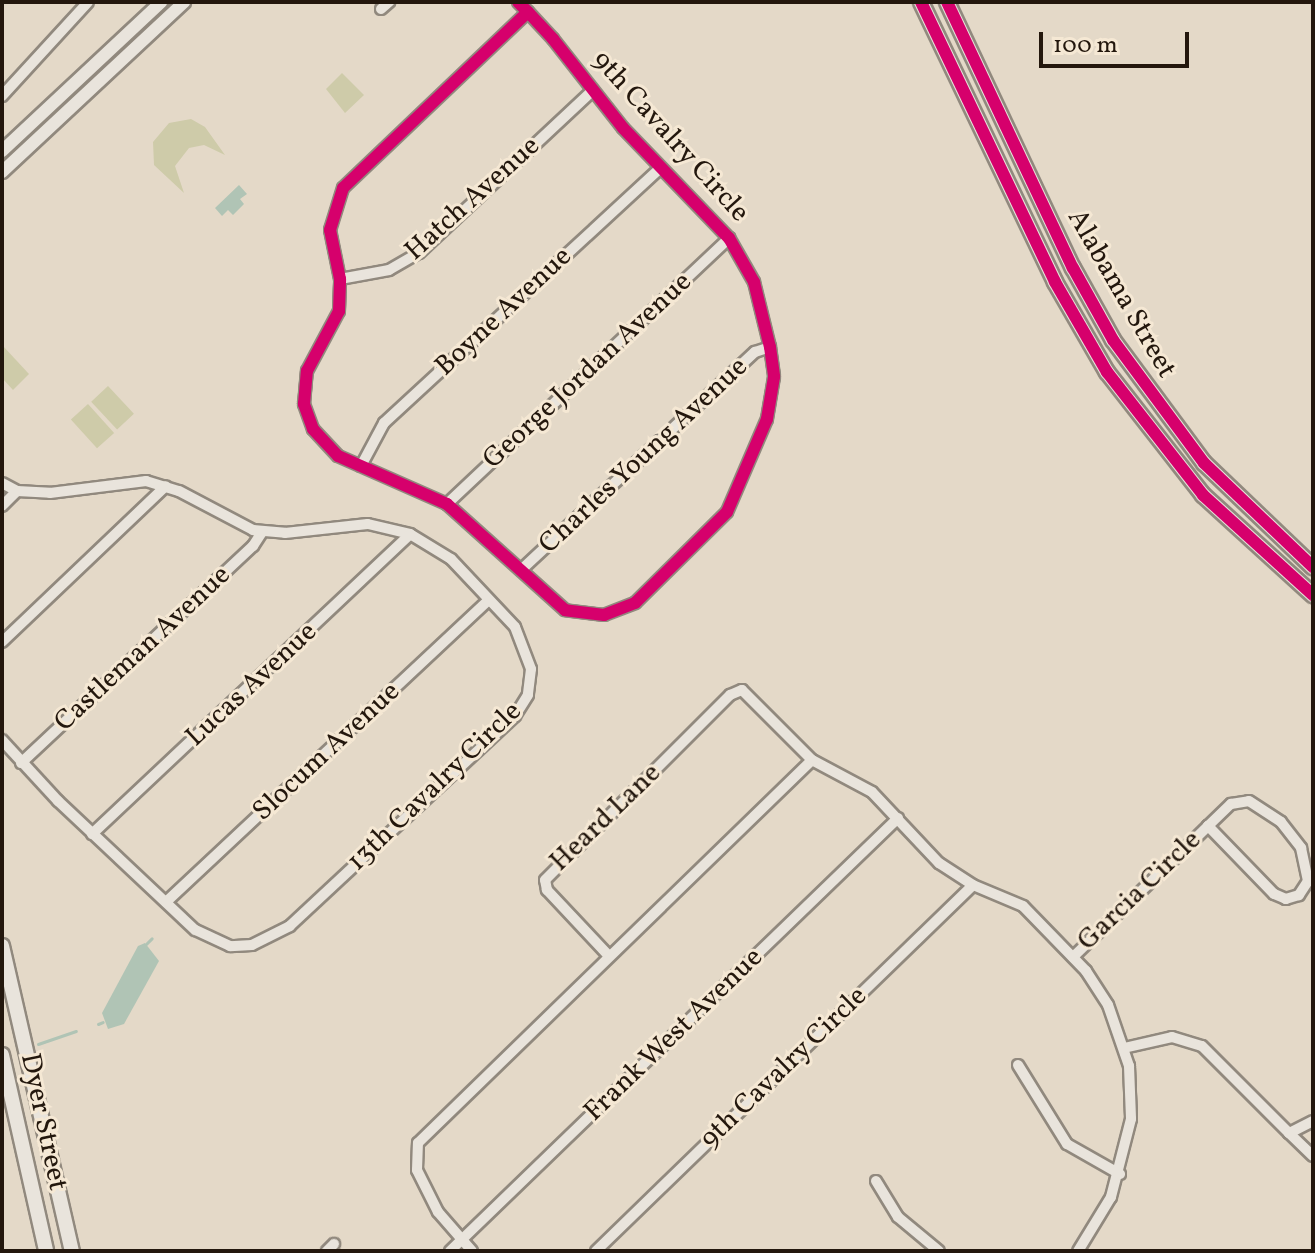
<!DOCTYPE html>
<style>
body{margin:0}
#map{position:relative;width:1315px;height:1253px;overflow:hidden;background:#e4d9c8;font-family:Vollkorn,serif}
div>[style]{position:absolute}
.green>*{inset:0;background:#cecba9;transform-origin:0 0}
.water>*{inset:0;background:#b0c4b5}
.stream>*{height:3px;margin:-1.5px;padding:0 1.5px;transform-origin:1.5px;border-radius:1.5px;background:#b0c4b5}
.roads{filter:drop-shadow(2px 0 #91897e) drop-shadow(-2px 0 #91897e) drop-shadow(0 2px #91897e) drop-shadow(0 -2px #91897e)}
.minor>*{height:10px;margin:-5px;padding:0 5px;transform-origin:5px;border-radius:5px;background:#e9e4dc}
.tertiary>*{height:12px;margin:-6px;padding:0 6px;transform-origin:6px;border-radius:6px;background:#e9e4dc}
.secondary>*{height:14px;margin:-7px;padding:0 7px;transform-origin:7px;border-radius:7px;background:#e9e4dc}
.cycleway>*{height:12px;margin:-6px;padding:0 6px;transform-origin:6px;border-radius:6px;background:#d6006c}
span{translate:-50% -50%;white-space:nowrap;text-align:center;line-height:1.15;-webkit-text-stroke:6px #f5e8d4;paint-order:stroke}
.street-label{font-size:28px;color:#23170d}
.frame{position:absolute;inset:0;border:4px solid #23170d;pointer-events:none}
.scale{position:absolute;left:1039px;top:32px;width:150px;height:36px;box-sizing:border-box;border:4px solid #23170d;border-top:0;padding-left:10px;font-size:24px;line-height:28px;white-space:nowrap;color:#23170d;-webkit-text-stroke:6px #f5e8d4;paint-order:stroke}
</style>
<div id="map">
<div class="green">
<div style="clip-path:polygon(342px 73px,364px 95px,345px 113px,326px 89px)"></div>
<div style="clip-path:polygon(191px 119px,205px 127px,225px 155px,204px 145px,189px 148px,175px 166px,184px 193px,154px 165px,153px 142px,169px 123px)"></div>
<div style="clip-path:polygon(3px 346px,29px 374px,13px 390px,2px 378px)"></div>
<div style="left:108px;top:386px;width:38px;height:23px;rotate:47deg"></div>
<div style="left:88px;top:404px;width:39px;height:23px;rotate:48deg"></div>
</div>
<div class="water">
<div style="clip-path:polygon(239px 185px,247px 194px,240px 199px,244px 204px,233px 215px,228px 210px,222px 216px,215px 208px)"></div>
<div style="clip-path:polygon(145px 943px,159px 961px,124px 1024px,108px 1029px,102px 1013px,138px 946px)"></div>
</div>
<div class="stream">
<div style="left:146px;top:944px;width:8px;rotate:-45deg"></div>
<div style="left:98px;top:1024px;width:5px;rotate:-22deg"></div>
<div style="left:38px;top:1044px;width:40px;rotate:-18.9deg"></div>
</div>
<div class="roads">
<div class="minor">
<div style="left:518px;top:2px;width:14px;rotate:45deg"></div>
<div style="left:528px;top:12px;width:37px;rotate:47deg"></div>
<div style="left:553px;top:39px;width:113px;rotate:51.8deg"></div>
<div style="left:623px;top:128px;width:153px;rotate:46.1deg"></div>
<div style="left:729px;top:238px;width:51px;rotate:60.4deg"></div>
<div style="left:754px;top:282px;width:67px;rotate:76.2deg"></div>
<div style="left:770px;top:347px;width:30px;rotate:82deg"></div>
<div style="left:774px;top:377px;width:43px;rotate:99.5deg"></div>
<div style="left:767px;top:419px;width:101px;rotate:113.3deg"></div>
<div style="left:727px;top:512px;width:129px;rotate:135.3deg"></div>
<div style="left:635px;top:603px;width:33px;rotate:159deg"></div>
<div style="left:604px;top:615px;width:39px;rotate:-173deg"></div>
<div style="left:565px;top:610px;width:159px;rotate:-138.1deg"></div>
<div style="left:447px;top:504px;width:119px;rotate:-156.2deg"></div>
<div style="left:338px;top:456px;width:37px;rotate:-133deg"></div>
<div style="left:313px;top:429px;width:27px;rotate:-110deg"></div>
<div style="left:304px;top:404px;width:33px;rotate:-85deg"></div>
<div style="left:307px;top:371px;width:68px;rotate:-61.9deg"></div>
<div style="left:339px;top:311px;width:32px;rotate:-88deg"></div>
<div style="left:340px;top:279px;width:50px;rotate:-101.5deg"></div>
<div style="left:330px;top:230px;width:44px;rotate:-72.8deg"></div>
<div style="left:343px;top:188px;width:255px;rotate:-43.6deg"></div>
<div style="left:381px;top:9px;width:11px;rotate:-41deg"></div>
<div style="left:2px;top:96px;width:127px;rotate:-47.5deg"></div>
<div style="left:340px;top:279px;width:50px;rotate:-10.4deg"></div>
<div style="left:389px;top:270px;width:34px;rotate:-30deg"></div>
<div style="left:419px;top:253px;width:236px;rotate:-43.1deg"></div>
<div style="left:361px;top:466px;width:49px;rotate:-61.9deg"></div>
<div style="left:384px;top:423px;width:376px;rotate:-42.7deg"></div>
<div style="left:2px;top:483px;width:17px;rotate:28deg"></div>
<div style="left:17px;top:491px;width:33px;rotate:3deg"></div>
<div style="left:50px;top:493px;width:97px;rotate:-7.1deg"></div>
<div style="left:146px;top:481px;width:34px;rotate:17deg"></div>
<div style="left:179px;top:491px;width:84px;rotate:27.8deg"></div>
<div style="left:253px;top:530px;width:32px;rotate:5deg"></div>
<div style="left:285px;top:533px;width:83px;rotate:-6.2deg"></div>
<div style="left:368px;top:524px;width:43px;rotate:13.4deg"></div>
<div style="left:410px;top:534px;width:48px;rotate:31.4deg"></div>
<div style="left:451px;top:559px;width:93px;rotate:46.7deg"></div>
<div style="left:515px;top:627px;width:45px;rotate:69.1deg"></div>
<div style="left:531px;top:669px;width:26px;rotate:97deg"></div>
<div style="left:528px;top:695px;width:25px;rotate:122deg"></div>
<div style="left:515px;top:716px;width:308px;rotate:137deg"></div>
<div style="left:290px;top:926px;width:42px;rotate:153.4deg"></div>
<div style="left:252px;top:945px;width:22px;rotate:177deg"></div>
<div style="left:230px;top:946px;width:38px;rotate:-155deg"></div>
<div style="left:195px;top:930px;width:188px;rotate:-136.7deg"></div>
<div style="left:58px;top:801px;width:83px;rotate:-132.6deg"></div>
<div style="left:447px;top:504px;width:388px;rotate:-43.3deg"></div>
<div style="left:2px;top:506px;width:21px;rotate:-45deg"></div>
<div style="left:521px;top:570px;width:320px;rotate:-43deg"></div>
<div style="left:755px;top:352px;width:16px;rotate:-18deg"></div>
<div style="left:2px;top:642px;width:226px;rotate:-43.6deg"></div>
<div style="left:21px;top:763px;width:318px;rotate:-43.1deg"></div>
<div style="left:253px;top:546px;width:17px;rotate:-57deg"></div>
<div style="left:1249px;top:801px;width:38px;rotate:33deg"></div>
<div style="left:1281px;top:822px;width:33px;rotate:52deg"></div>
<div style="left:1301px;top:848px;width:34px;rotate:78deg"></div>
<div style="left:1308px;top:881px;width:17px;rotate:123deg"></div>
<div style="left:1299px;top:895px;width:14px;rotate:163deg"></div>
<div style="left:1286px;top:899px;width:13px;rotate:-157deg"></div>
<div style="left:1274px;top:894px;width:95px;rotate:-134.1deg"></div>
<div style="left:1208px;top:826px;width:32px;rotate:-44deg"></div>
<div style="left:1231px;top:804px;width:18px;rotate:-9deg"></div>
<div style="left:92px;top:834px;width:437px;rotate:-43.3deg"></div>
<div style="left:166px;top:902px;width:441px;rotate:-43.1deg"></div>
<div style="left:609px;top:956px;width:91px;rotate:-133.2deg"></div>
<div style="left:547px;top:890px;width:10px;rotate:-101deg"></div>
<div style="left:545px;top:880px;width:262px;rotate:-45deg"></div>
<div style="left:730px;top:695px;width:13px;rotate:-23deg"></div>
<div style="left:742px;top:690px;width:99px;rotate:45deg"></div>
<div style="left:812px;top:760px;width:68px;rotate:28.1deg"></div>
<div style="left:872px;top:792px;width:98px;rotate:46.7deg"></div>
<div style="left:939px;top:863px;width:40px;rotate:32.9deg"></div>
<div style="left:973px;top:885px;width:54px;rotate:22.8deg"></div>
<div style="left:1023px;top:906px;width:91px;rotate:45.9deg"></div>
<div style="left:1086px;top:971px;width:40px;rotate:57.1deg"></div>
<div style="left:1108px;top:1005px;width:65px;rotate:71deg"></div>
<div style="left:1129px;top:1066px;width:53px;rotate:87.8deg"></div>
<div style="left:1131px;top:1119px;width:81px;rotate:104.4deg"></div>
<div style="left:1111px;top:1197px;width:63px;rotate:121.4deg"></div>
<div style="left:1073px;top:957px;width:188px;rotate:-44.1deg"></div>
<div style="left:1124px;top:1048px;width:49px;rotate:-12.9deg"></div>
<div style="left:1172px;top:1037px;width:31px;rotate:17deg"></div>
<div style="left:1202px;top:1046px;width:123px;rotate:45deg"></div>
<div style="left:1018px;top:1065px;width:93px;rotate:58.2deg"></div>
<div style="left:1067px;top:1144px;width:61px;rotate:29.5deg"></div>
<div style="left:1313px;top:1121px;width:27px;rotate:153deg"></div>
<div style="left:1289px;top:1133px;width:33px;rotate:44deg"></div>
<div style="left:876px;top:1181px;width:42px;rotate:58.6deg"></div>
<div style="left:898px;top:1217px;width:53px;rotate:39.7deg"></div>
<div style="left:327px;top:1251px;width:10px;rotate:-45deg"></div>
<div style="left:450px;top:1251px;width:623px;rotate:-44.02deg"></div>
<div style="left:472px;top:1251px;width:52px;rotate:-131.1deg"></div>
<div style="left:438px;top:1212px;width:47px;rotate:-116.6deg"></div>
<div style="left:417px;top:1170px;width:27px;rotate:-88deg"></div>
<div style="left:418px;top:1143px;width:549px;rotate:-44.19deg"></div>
<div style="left:596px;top:1251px;width:525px;rotate:-44.15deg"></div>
</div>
<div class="tertiary">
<div style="left:2px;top:151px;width:218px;rotate:-43.1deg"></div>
<div style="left:2px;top:172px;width:249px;rotate:-43deg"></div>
</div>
<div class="secondary">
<div style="left:921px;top:2px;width:310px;rotate:64.4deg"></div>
<div style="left:1055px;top:282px;width:104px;rotate:60deg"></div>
<div style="left:1107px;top:372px;width:156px;rotate:52deg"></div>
<div style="left:1203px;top:495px;width:149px;rotate:42.3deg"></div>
<div style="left:947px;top:2px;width:294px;rotate:64.7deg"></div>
<div style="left:1073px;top:268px;width:82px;rotate:60.9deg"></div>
<div style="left:1113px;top:340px;width:153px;rotate:53.5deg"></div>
<div style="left:1204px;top:463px;width:151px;rotate:43.7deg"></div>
<div style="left:2px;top:946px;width:313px;rotate:77.1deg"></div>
<div style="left:2px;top:1055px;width:201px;rotate:77.3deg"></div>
</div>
</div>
<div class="cycleway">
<div style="left:518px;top:2px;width:14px;rotate:45deg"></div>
<div style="left:528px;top:12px;width:37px;rotate:47deg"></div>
<div style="left:553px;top:39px;width:113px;rotate:51.8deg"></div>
<div style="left:623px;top:128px;width:153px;rotate:46.1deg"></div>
<div style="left:729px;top:238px;width:51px;rotate:60.4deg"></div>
<div style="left:754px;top:282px;width:67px;rotate:76.2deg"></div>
<div style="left:770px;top:347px;width:30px;rotate:82deg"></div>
<div style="left:774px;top:377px;width:43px;rotate:99.5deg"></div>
<div style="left:767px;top:419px;width:101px;rotate:113.3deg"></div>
<div style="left:727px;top:512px;width:129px;rotate:135.3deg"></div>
<div style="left:635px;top:603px;width:33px;rotate:159deg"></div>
<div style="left:604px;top:615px;width:39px;rotate:-173deg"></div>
<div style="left:565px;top:610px;width:159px;rotate:-138.1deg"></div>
<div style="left:447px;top:504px;width:119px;rotate:-156.2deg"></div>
<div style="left:338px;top:456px;width:37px;rotate:-133deg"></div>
<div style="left:313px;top:429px;width:27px;rotate:-110deg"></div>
<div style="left:304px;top:404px;width:33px;rotate:-85deg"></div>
<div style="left:307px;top:371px;width:68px;rotate:-61.9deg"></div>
<div style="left:339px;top:311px;width:32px;rotate:-88deg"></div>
<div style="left:340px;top:279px;width:50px;rotate:-101.5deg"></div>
<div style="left:330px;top:230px;width:44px;rotate:-72.8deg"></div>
<div style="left:343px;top:188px;width:255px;rotate:-43.6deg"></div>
<div style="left:921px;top:2px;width:310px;rotate:64.4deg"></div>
<div style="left:1055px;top:282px;width:104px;rotate:60deg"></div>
<div style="left:1107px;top:372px;width:156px;rotate:52deg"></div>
<div style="left:1203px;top:495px;width:149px;rotate:42.3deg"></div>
<div style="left:947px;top:2px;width:294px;rotate:64.7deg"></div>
<div style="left:1073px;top:268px;width:82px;rotate:60.9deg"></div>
<div style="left:1113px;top:340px;width:153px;rotate:53.5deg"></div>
<div style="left:1204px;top:463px;width:151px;rotate:43.7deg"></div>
</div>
<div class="street-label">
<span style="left:670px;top:137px;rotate:48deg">9th Cavalry Circle</span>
<span style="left:473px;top:199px;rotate:-42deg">Hatch Avenue</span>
<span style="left:1121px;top:294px;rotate:60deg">Alabama Street</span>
<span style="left:504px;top:312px;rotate:-43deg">Boyne Avenue</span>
<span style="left:588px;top:371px;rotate:-43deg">George Jordan Avenue</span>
<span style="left:644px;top:456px;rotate:-43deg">Charles Young Avenue</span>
<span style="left:143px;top:649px;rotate:-43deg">Castleman Avenue</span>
<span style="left:252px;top:685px;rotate:-43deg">Lucas Avenue</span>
<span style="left:327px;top:752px;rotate:-43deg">Slocum Avenue</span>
<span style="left:435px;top:787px;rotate:-44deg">13th Cavalry Circle</span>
<span style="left:606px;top:818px;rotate:-44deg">Heard Lane</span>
<span style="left:1140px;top:891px;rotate:-44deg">Garcia Circle</span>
<span style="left:674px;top:1035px;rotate:-44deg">Frank West Avenue</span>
<span style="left:784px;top:1068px;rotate:-44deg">9th Cavalry Circle</span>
<span style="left:43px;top:1122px;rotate:78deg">Dyer Street</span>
</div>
<div class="frame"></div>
<div class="scale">100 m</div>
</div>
